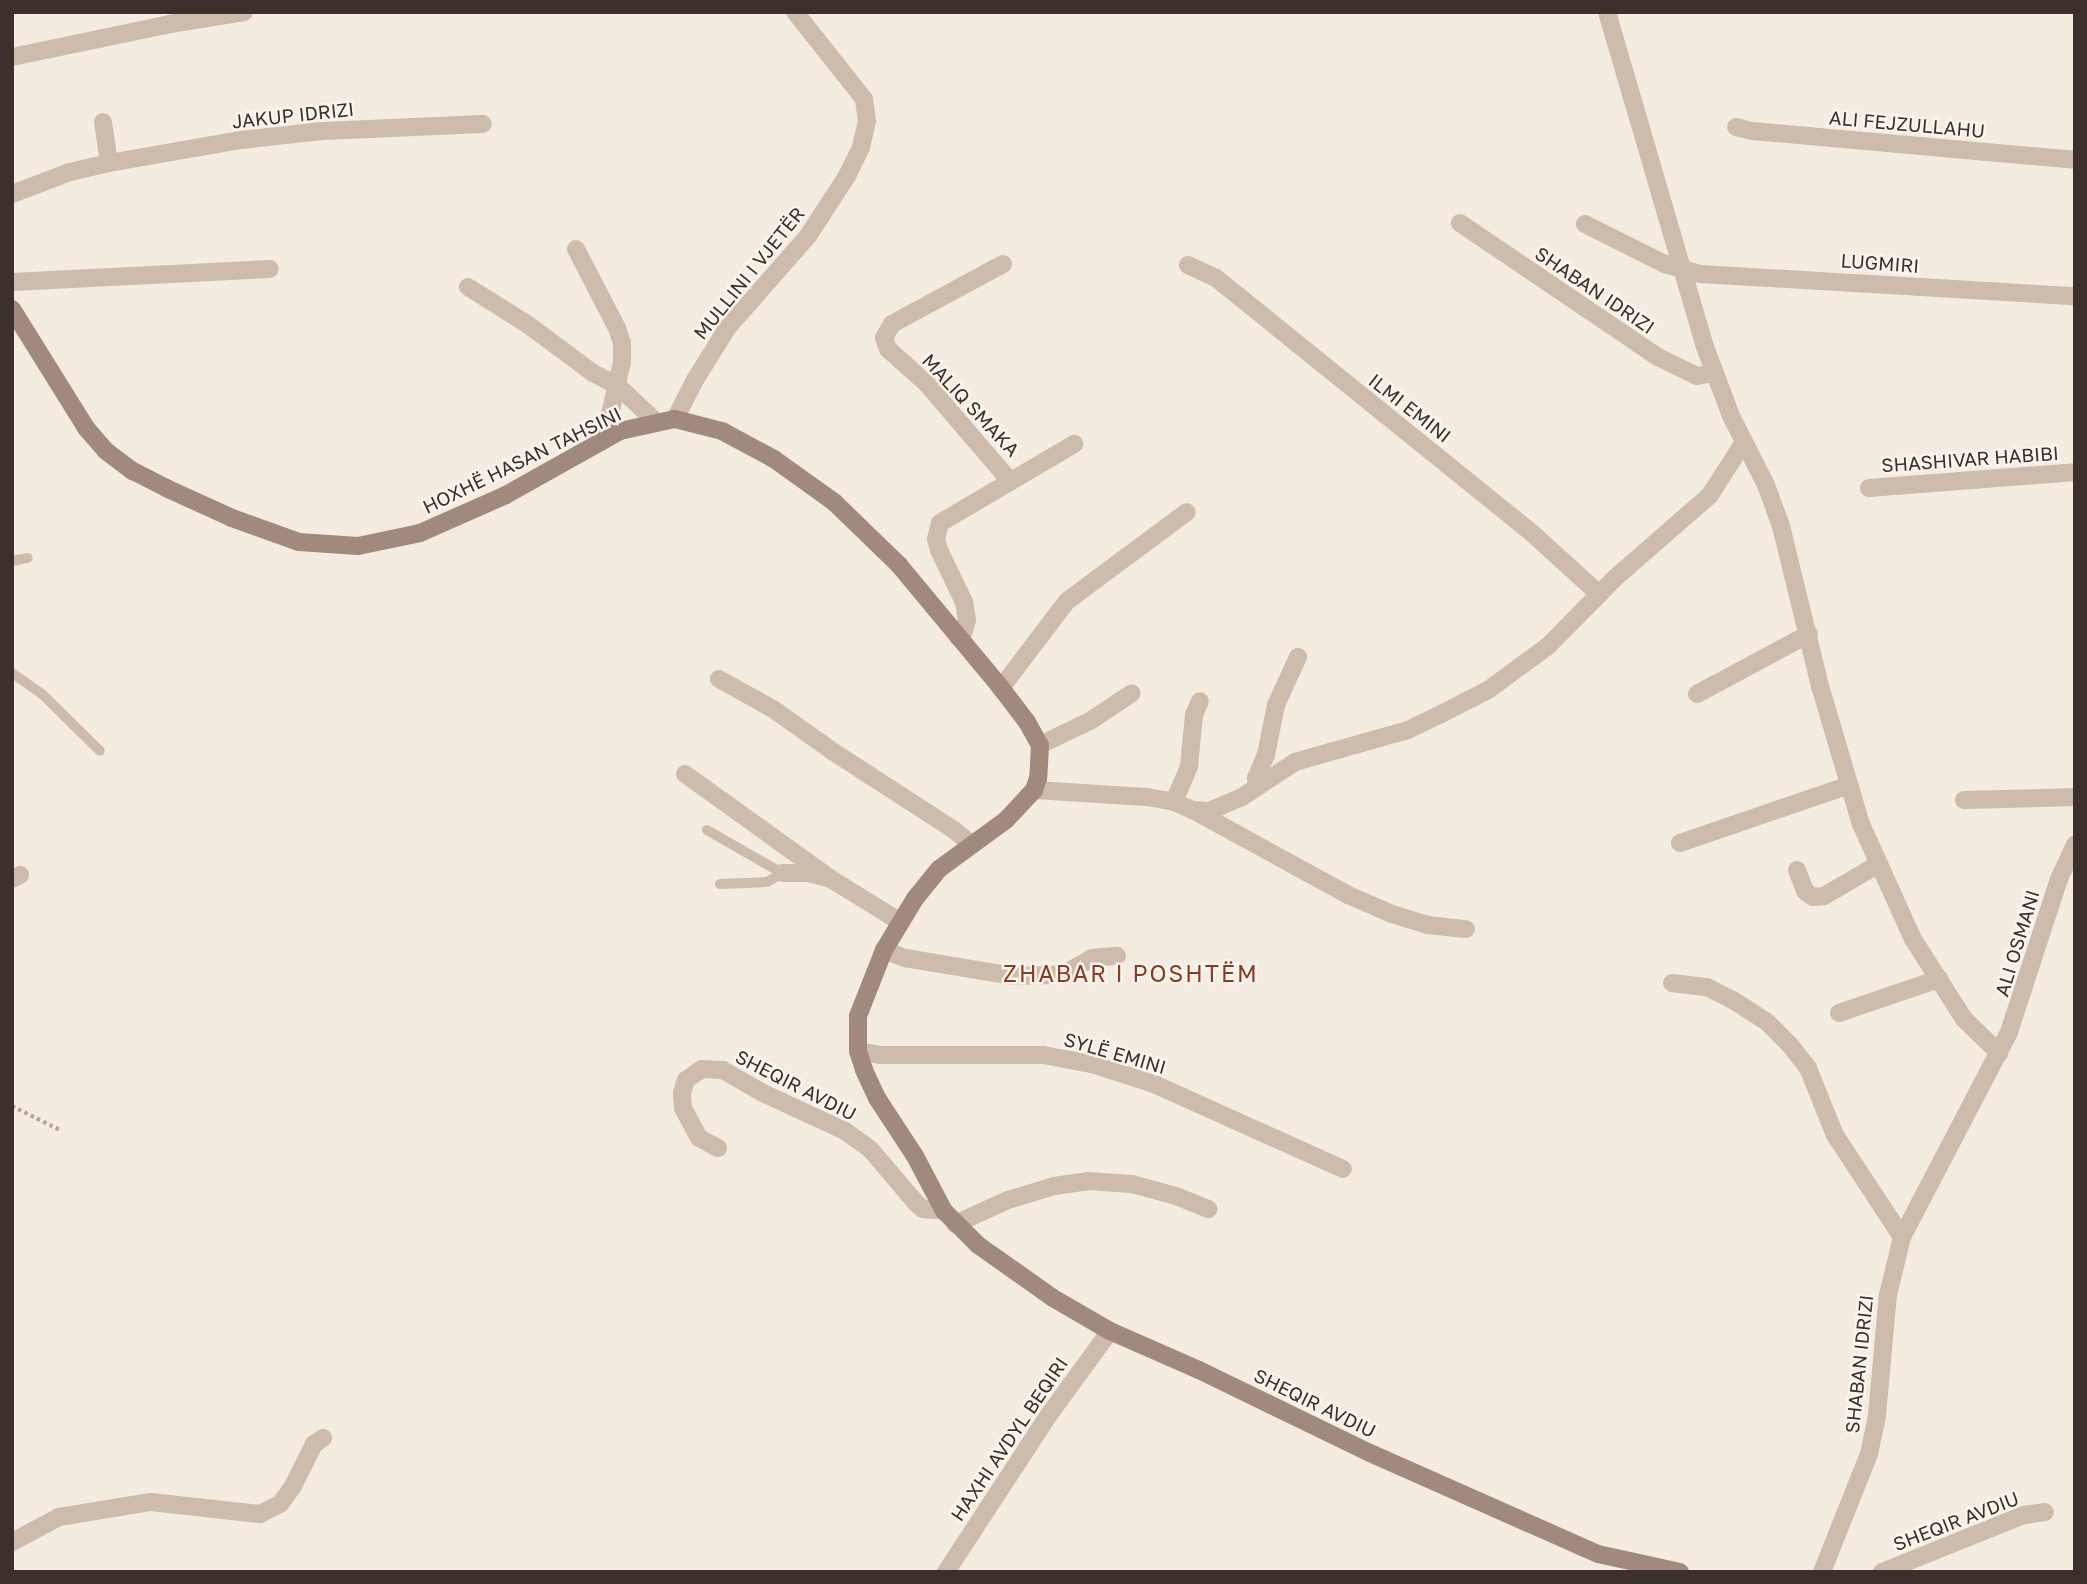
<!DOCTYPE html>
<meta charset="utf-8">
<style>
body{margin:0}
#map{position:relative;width:2087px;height:1584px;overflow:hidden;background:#f4ebe1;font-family:"Golos Text",sans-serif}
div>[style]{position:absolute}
.path>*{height:3.5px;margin-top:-1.75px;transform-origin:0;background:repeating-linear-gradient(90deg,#b9a596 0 3.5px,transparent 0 7px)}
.lane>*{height:10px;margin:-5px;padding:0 5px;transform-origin:5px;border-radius:5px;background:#cdbbac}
.street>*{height:18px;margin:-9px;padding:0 9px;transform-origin:9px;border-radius:9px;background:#cdbbac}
.secondary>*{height:18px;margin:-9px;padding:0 9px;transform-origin:9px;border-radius:9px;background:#a18a7d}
span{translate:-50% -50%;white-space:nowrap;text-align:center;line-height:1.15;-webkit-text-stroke:5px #fbf5ee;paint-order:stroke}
.street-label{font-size:19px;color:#3b302b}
.quarter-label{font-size:23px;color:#8c3b22;letter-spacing:2px}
.frame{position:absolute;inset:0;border:14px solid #3b302b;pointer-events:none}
</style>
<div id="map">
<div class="path">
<div style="left:12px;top:1106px;width:54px;rotate:26.6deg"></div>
</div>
<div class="lane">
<div style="left:12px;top:561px;width:16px;rotate:-11deg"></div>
<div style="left:12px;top:673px;width:37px;rotate:35deg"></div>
<div style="left:42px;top:694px;width:81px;rotate:44.5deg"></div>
<div style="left:707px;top:830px;width:86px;rotate:29.8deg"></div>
<div style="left:720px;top:884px;width:47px;rotate:-2.4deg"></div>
<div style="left:767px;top:882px;width:17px;rotate:-31deg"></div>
</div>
<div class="street">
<div style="left:1607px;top:12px;width:346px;rotate:73.7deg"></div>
<div style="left:1704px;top:344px;width:77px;rotate:69.4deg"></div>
<div style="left:1731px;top:416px;width:77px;rotate:63.1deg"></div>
<div style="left:1766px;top:485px;width:44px;rotate:69.9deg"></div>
<div style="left:1781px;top:526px;width:165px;rotate:76.3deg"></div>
<div style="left:1820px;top:686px;width:144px;rotate:73.5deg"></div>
<div style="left:1861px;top:824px;width:126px;rotate:65.7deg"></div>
<div style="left:1913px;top:939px;width:95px;rotate:57.5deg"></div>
<div style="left:1964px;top:1019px;width:49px;rotate:44.2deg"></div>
<div style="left:12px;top:57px;width:161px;rotate:-11.8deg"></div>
<div style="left:170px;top:24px;width:75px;rotate:-9.2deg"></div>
<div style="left:103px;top:122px;width:41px;rotate:81.7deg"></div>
<div style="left:1736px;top:127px;width:16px;rotate:14deg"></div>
<div style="left:1752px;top:131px;width:324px;rotate:5.1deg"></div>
<div style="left:12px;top:194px;width:62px;rotate:-20.8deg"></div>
<div style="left:70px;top:172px;width:40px;rotate:-13deg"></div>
<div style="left:109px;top:163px;width:134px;rotate:-9.9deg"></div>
<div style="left:241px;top:140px;width:82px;rotate:-6.3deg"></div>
<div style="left:323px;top:131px;width:160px;rotate:-2.5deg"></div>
<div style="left:1460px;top:223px;width:239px;rotate:34.1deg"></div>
<div style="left:1658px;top:357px;width:43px;rotate:26deg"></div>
<div style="left:1697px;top:376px;width:17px;rotate:-10deg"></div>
<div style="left:1585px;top:224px;width:89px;rotate:26.6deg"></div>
<div style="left:1665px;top:264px;width:37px;rotate:16deg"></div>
<div style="left:1701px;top:274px;width:375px;rotate:3.4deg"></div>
<div style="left:576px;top:249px;width:89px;rotate:62.6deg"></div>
<div style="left:617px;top:328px;width:16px;rotate:72deg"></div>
<div style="left:622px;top:343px;width:19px;rotate:90deg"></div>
<div style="left:622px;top:362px;width:80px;rotate:103deg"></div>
<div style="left:1003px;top:264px;width:126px;rotate:151.6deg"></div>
<div style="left:892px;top:324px;width:16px;rotate:120deg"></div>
<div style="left:884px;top:338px;width:12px;rotate:70deg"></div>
<div style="left:888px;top:349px;width:51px;rotate:41.8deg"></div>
<div style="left:926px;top:383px;width:130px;rotate:49.4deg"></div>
<div style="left:1188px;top:265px;width:31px;rotate:25deg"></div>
<div style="left:1216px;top:278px;width:406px;rotate:38.9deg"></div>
<div style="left:1532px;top:533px;width:91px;rotate:42.3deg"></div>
<div style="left:12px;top:282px;width:258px;rotate:-2.9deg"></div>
<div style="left:468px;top:287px;width:70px;rotate:32.1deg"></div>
<div style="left:527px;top:324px;width:82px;rotate:36.6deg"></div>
<div style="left:593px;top:373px;width:27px;rotate:27deg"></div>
<div style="left:617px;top:385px;width:52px;rotate:43.5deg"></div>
<div style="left:675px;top:419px;width:44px;rotate:-62.9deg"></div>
<div style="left:695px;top:380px;width:62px;rotate:-58.1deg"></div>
<div style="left:728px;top:327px;width:121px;rotate:-48.7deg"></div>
<div style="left:808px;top:236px;width:72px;rotate:-57deg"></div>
<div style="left:847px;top:176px;width:32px;rotate:-64deg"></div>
<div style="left:861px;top:147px;width:27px;rotate:-77deg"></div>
<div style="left:867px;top:121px;width:22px;rotate:-98deg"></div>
<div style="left:864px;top:99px;width:111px;rotate:-128.4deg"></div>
<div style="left:1869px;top:488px;width:207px;rotate:-4.4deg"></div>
<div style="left:958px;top:637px;width:8px;rotate:-45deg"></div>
<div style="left:964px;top:631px;width:11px;rotate:-75deg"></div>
<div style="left:967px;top:620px;width:18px;rotate:-99deg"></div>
<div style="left:964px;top:602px;width:58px;rotate:-115.7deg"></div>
<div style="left:939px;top:550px;width:11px;rotate:-105deg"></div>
<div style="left:936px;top:539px;width:16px;rotate:-76deg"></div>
<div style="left:940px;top:523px;width:156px;rotate:-30.5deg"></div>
<div style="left:719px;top:679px;width:62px;rotate:29.1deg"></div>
<div style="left:773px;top:709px;width:72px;rotate:35.4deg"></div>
<div style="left:832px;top:751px;width:145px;rotate:32.9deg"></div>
<div style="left:954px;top:830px;width:21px;rotate:39deg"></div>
<div style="left:1001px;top:688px;width:109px;rotate:-52.8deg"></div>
<div style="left:1067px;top:601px;width:149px;rotate:-36.6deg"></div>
<div style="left:1697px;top:694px;width:127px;rotate:-28.2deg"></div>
<div style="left:1040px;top:745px;width:55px;rotate:-25.6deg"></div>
<div style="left:1090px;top:721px;width:50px;rotate:-33.7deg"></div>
<div style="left:685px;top:774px;width:180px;rotate:35.7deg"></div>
<div style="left:1257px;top:785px;width:7px;rotate:-98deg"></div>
<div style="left:1256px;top:778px;width:25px;rotate:-67deg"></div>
<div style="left:1266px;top:755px;width:51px;rotate:-78.7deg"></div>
<div style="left:1276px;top:705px;width:53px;rotate:-65.4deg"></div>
<div style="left:1034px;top:790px;width:113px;rotate:3.5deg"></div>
<div style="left:1147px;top:797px;width:27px;rotate:10deg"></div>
<div style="left:1174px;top:802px;width:21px;rotate:23deg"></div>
<div style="left:1193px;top:810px;width:16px;rotate:4deg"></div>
<div style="left:1209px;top:811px;width:36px;rotate:-23deg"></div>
<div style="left:1242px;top:797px;width:64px;rotate:-33.4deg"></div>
<div style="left:1295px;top:762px;width:117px;rotate:-15.8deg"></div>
<div style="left:1408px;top:730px;width:41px;rotate:-25.9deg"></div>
<div style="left:1445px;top:712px;width:48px;rotate:-27.1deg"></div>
<div style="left:1488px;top:690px;width:74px;rotate:-36.3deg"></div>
<div style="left:1548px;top:646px;width:95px;rotate:-45.4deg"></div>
<div style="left:1615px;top:578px;width:126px;rotate:-41.1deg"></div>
<div style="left:1710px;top:495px;width:63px;rotate:-57.3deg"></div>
<div style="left:1964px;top:800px;width:111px;rotate:-1.5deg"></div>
<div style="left:1174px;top:802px;width:39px;rotate:-67deg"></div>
<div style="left:1189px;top:766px;width:51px;rotate:-84.4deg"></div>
<div style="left:1194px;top:715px;width:15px;rotate:-67deg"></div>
<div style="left:1193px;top:810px;width:177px;rotate:28.7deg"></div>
<div style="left:1348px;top:895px;width:48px;rotate:23.4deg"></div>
<div style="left:1392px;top:914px;width:37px;rotate:17deg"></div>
<div style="left:1427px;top:925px;width:39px;rotate:6deg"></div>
<div style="left:1680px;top:843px;width:179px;rotate:-18.9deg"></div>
<div style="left:1797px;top:870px;width:22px;rotate:69deg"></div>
<div style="left:1805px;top:891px;width:10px;rotate:37deg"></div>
<div style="left:1813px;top:897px;width:11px;rotate:-5deg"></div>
<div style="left:1824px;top:896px;width:61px;rotate:-30.3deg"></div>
<div style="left:782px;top:873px;width:27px"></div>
<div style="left:809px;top:873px;width:23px;rotate:15deg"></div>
<div style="left:831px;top:879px;width:80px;rotate:31.7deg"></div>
<div style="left:12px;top:879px;width:9px;rotate:-27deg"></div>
<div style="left:884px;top:950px;width:22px;rotate:21deg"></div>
<div style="left:905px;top:958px;width:109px;rotate:9.5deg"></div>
<div style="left:1013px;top:976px;width:41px;rotate:-1.4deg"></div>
<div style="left:1054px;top:975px;width:16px;rotate:-15deg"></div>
<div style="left:1069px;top:971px;width:26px;rotate:-29deg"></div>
<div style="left:1092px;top:958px;width:25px;rotate:-5deg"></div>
<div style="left:1672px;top:983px;width:35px;rotate:7deg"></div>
<div style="left:1707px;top:987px;width:29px;rotate:27deg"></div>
<div style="left:1733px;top:1000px;width:40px;rotate:32.9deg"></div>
<div style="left:1767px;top:1022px;width:33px;rotate:45deg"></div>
<div style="left:1790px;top:1045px;width:29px;rotate:52deg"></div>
<div style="left:1808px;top:1068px;width:72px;rotate:68.1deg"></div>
<div style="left:1835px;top:1135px;width:122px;rotate:56.7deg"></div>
<div style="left:1839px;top:1013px;width:106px;rotate:-18.8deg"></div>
<div style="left:858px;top:1051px;width:22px;rotate:10deg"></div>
<div style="left:880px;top:1055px;width:163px"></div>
<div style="left:1043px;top:1055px;width:50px;rotate:10.4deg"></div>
<div style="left:1092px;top:1064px;width:65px;rotate:17.9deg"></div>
<div style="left:1154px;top:1084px;width:207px;rotate:24.2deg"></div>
<div style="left:718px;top:1148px;width:21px;rotate:-152deg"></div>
<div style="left:699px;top:1138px;width:34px;rotate:-118deg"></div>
<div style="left:683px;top:1108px;width:15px;rotate:-94deg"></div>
<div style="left:682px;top:1093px;width:14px;rotate:-73deg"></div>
<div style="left:686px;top:1080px;width:19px;rotate:-35deg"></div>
<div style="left:702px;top:1069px;width:21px;rotate:3deg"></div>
<div style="left:723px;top:1070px;width:46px;rotate:29.9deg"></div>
<div style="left:763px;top:1093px;width:90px;rotate:24.9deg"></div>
<div style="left:845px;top:1131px;width:32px;rotate:36deg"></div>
<div style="left:871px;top:1150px;width:71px;rotate:49.6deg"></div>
<div style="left:917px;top:1204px;width:8px;rotate:40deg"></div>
<div style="left:923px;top:1209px;width:21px;rotate:5deg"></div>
<div style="left:955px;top:1224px;width:58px;rotate:-24.4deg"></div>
<div style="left:1008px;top:1200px;width:48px;rotate:-16.9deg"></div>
<div style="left:1054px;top:1186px;width:34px;rotate:-8deg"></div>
<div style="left:1088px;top:1181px;width:44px;rotate:3.9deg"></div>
<div style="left:1132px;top:1184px;width:46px;rotate:15.3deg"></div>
<div style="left:1176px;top:1196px;width:35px;rotate:22deg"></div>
<div style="left:12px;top:1542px;width:53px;rotate:-28deg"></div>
<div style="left:59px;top:1517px;width:93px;rotate:-9.3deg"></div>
<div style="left:151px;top:1502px;width:110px;rotate:6.3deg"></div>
<div style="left:260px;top:1514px;width:22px;rotate:-27deg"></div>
<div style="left:280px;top:1504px;width:22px;rotate:-54deg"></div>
<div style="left:293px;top:1486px;width:47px;rotate:-63.4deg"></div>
<div style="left:314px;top:1444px;width:11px;rotate:-34deg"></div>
<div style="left:946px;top:1572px;width:186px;rotate:-56.8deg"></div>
<div style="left:1048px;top:1416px;width:105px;rotate:-53.9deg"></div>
<div style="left:1822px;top:1572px;width:127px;rotate:-68.3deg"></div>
<div style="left:1869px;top:1454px;width:40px;rotate:-78deg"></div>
<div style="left:1877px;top:1415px;width:121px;rotate:-84.8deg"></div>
<div style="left:1888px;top:1295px;width:60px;rotate:-76.4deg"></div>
<div style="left:1902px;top:1237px;width:231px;rotate:-62.4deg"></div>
<div style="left:2009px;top:1032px;width:161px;rotate:-71.9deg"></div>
<div style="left:2059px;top:879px;width:38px;rotate:-65deg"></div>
<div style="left:1882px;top:1572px;width:153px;rotate:-21.9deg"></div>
<div style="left:2024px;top:1515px;width:21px;rotate:-8deg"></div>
</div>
<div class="secondary">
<div style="left:12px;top:309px;width:140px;rotate:58.1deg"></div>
<div style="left:86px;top:428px;width:30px;rotate:49deg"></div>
<div style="left:106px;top:451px;width:34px;rotate:37deg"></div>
<div style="left:133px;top:471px;width:37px;rotate:27deg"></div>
<div style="left:166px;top:488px;width:72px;rotate:24.4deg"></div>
<div style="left:232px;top:518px;width:71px;rotate:19.7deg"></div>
<div style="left:299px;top:542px;width:59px;rotate:3.9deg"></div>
<div style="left:358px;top:546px;width:63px;rotate:-11.8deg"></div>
<div style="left:420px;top:533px;width:94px;rotate:-23.8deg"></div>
<div style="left:506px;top:495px;width:131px;rotate:-29.3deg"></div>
<div style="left:620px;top:431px;width:56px;rotate:-12.3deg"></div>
<div style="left:675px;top:419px;width:49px;rotate:14.3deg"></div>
<div style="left:722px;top:431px;width:59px;rotate:28.3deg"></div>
<div style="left:774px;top:459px;width:74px;rotate:35.6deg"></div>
<div style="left:834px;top:502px;width:91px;rotate:44.1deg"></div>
<div style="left:899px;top:565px;width:160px;rotate:50.3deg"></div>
<div style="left:1001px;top:688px;width:43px;rotate:52.6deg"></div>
<div style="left:1027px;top:722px;width:26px;rotate:61deg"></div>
<div style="left:1040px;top:745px;width:33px;rotate:93deg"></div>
<div style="left:1038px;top:778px;width:13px;rotate:108deg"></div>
<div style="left:1034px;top:790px;width:41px;rotate:133deg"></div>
<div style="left:1006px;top:820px;width:83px;rotate:143.8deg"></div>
<div style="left:939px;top:869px;width:36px;rotate:129deg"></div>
<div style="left:916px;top:897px;width:62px;rotate:121.1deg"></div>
<div style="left:884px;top:950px;width:71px;rotate:111.5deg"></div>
<div style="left:858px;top:1016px;width:35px;rotate:90deg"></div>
<div style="left:858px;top:1051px;width:20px;rotate:72deg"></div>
<div style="left:864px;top:1070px;width:31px;rotate:65deg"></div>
<div style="left:877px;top:1098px;width:69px;rotate:56.8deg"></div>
<div style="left:915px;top:1156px;width:62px;rotate:62.2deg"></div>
<div style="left:944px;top:1211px;width:48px;rotate:45deg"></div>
<div style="left:978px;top:1245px;width:92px;rotate:35.2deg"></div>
<div style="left:1053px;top:1298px;width:66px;rotate:30.1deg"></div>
<div style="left:1110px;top:1331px;width:97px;rotate:23.7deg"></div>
<div style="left:1199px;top:1370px;width:190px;rotate:25.9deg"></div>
<div style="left:1370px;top:1453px;width:249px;rotate:23.9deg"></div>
<div style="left:1598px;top:1554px;width:84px;rotate:12.4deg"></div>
</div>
<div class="street-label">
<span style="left:293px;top:115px;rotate:-6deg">JAKUP IDRIZI</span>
<span style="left:1907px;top:124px;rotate:5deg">ALI FEJZULLAHU</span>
<span style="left:1880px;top:263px;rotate:4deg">LUGMIRI</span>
<span style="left:749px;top:273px;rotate:-51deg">MULLINI I VJETËR</span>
<span style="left:1595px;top:290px;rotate:34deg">SHABAN IDRIZI</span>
<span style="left:971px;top:405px;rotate:47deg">MALIQ SMAKA</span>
<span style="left:1410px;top:408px;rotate:38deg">ILMI EMINI</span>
<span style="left:1970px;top:459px;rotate:-4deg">SHASHIVAR HABIBI</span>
<span style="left:522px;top:460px;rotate:-26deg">HOXHË HASAN TAHSINI</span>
<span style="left:2017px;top:943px;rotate:-73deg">ALI OSMANI</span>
<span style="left:1115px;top:1053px;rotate:16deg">SYLË EMINI</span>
<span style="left:796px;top:1085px;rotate:27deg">SHEQIR AVDIU</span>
<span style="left:1859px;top:1364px;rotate:-84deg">SHABAN IDRIZI</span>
<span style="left:1315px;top:1403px;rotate:26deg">SHEQIR AVDIU</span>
<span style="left:1009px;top:1439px;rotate:-56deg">HAXHI AVDYL BEQIRI</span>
<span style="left:1956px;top:1521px;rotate:-21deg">SHEQIR AVDIU</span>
</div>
<div class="quarter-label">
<span style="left:1131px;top:973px">ZHABAR I POSHTËM</span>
</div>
<div class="frame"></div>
</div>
